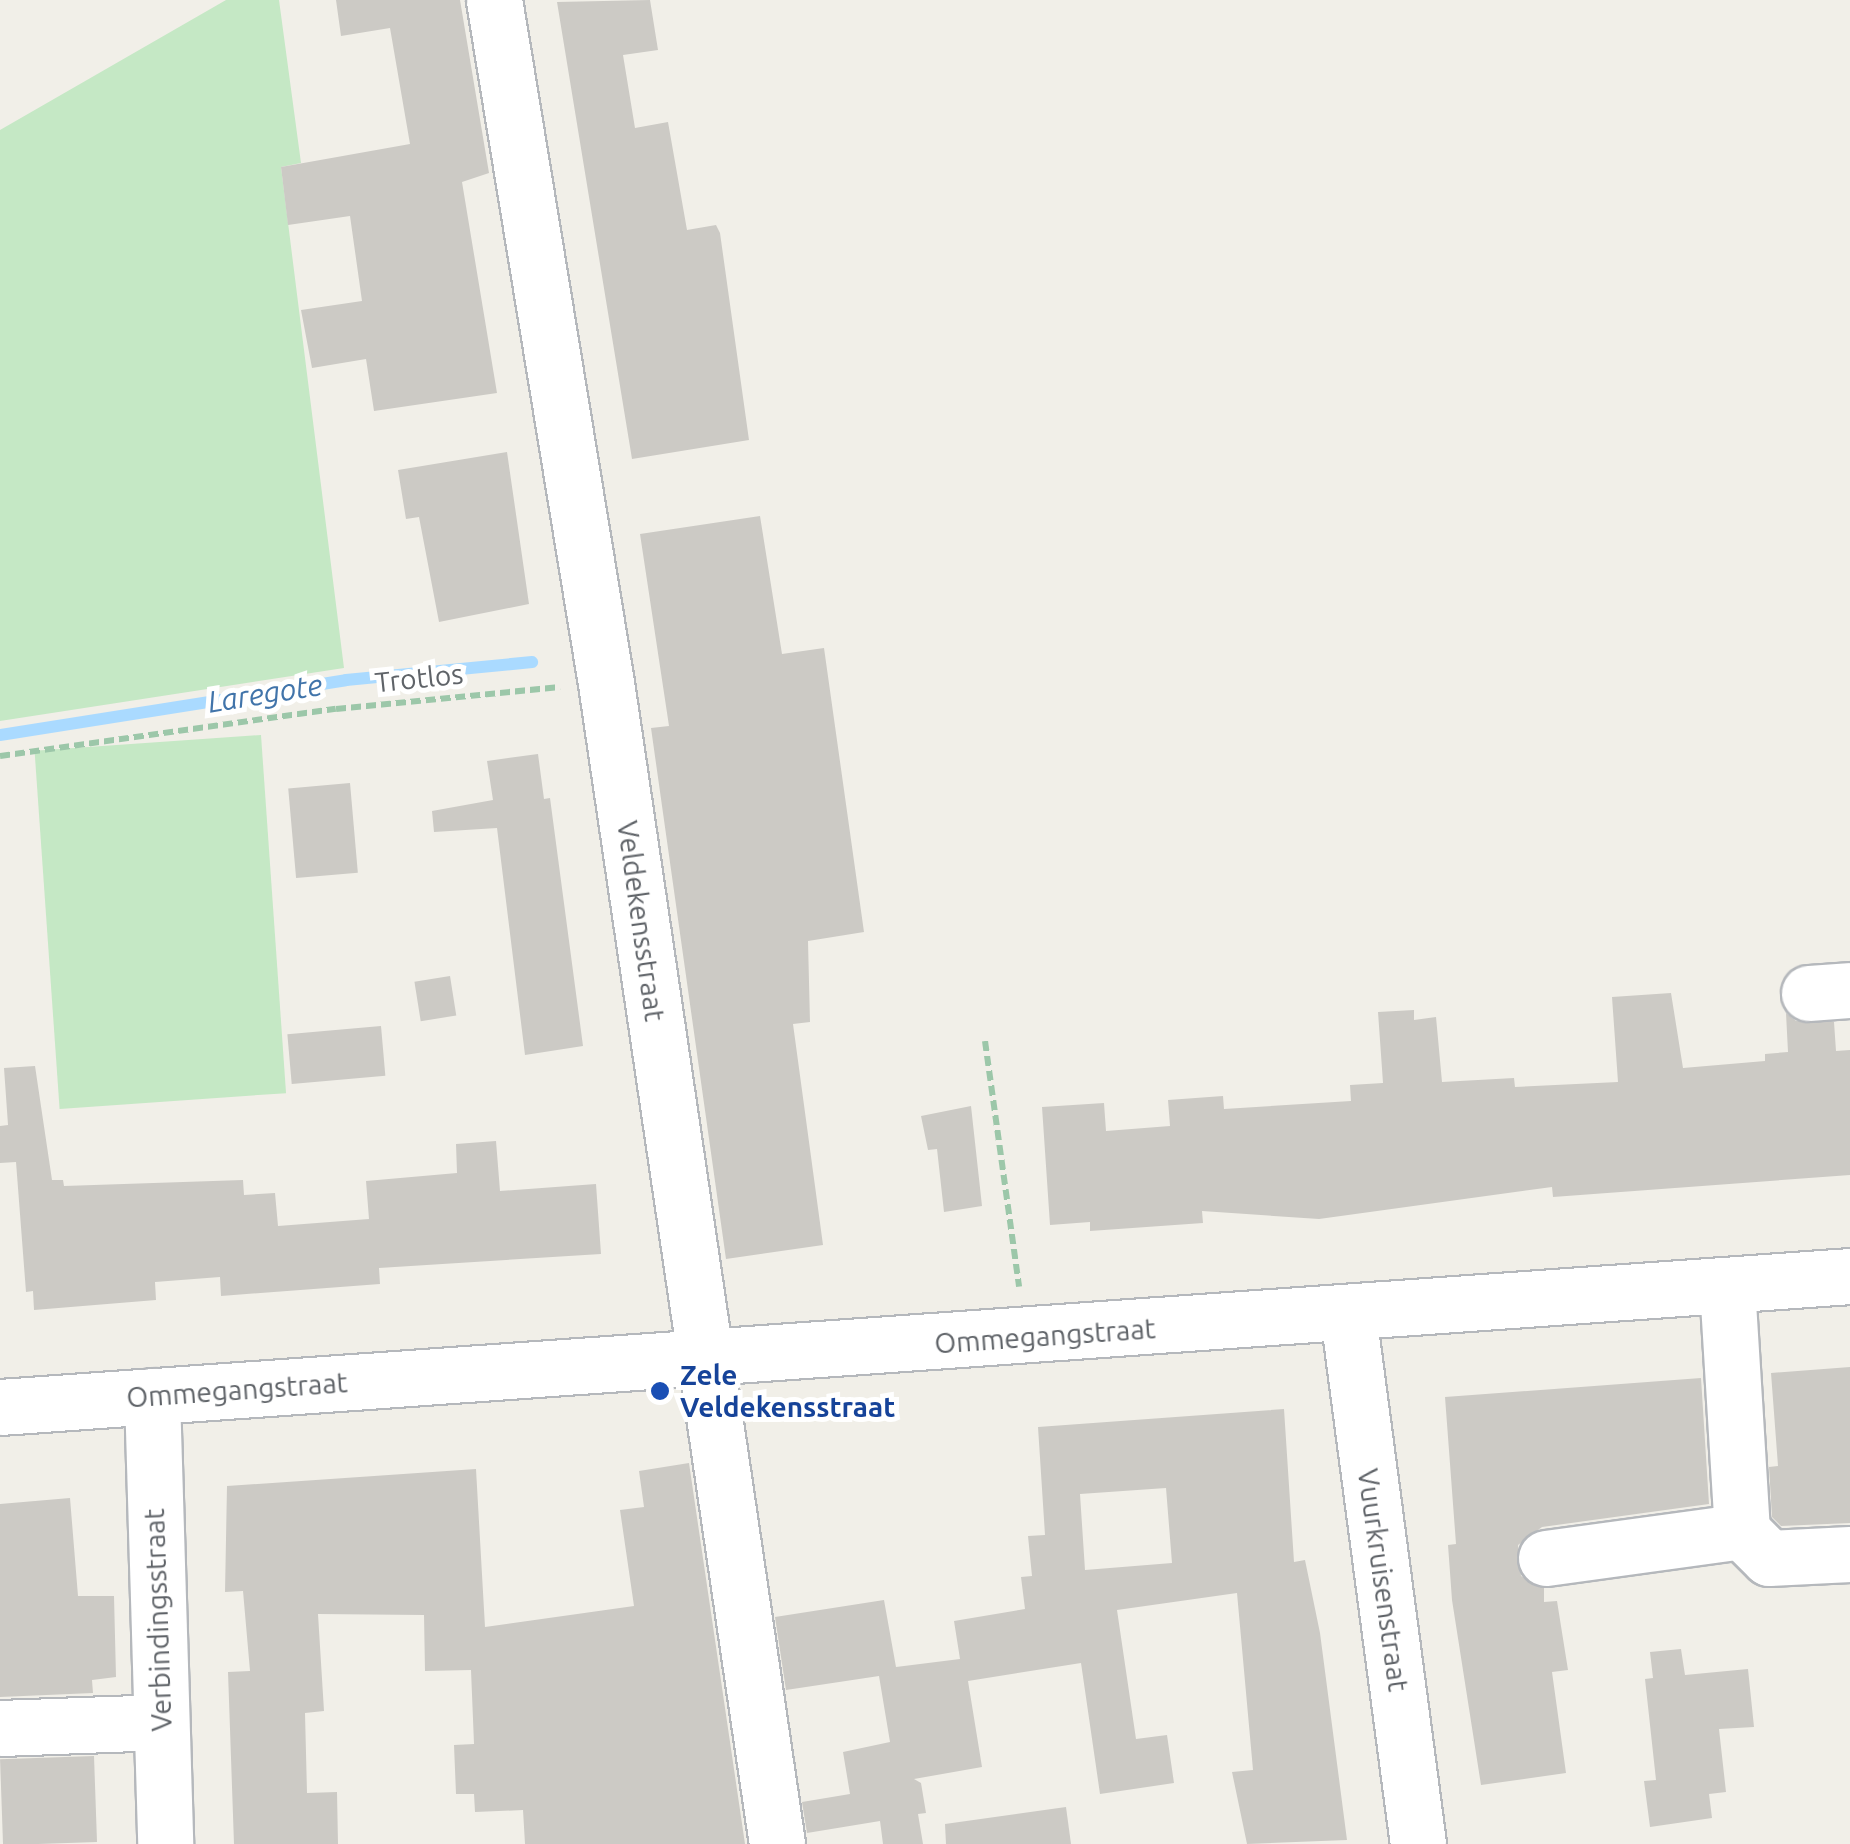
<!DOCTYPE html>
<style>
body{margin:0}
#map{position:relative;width:1850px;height:1844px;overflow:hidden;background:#f1efe8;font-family:Ubuntu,sans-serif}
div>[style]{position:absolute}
.green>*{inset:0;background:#c5e8c5;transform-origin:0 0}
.stream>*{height:12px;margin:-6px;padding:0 6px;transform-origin:6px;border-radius:6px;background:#aadaff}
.building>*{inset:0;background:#cccac5;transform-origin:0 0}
.path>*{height:6px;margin-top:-3px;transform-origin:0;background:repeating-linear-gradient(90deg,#9cc7a9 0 10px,transparent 0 15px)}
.roads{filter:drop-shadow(2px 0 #b5b8bc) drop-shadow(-2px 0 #b5b8bc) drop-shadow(0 2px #b5b8bc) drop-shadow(0 -2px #b5b8bc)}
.minor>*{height:55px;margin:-27.5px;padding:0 27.5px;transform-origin:27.5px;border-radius:27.5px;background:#fff}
.dots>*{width:28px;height:28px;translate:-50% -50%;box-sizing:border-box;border:5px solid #fff;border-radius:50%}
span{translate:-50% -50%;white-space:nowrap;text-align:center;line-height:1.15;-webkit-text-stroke:10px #fff;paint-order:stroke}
.street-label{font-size:28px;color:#5f6368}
.transit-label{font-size:28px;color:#164399;font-weight:700}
.left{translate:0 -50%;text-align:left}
.water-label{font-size:30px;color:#4174aa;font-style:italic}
</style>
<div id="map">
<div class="green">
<div style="clip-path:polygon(226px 0,279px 0,301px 163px,281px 167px,344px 668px,0 721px,0 130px)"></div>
<div style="left:261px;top:735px;width:359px;height:227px;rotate:86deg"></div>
</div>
<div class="stream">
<div style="left:0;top:735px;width:350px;rotate:-9deg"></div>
<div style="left:346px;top:680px;width:187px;rotate:-5.5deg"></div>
</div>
<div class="building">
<div style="clip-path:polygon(336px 0,460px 0,489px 173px,462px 182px,497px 393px,374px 411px,366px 359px,312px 368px,301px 310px,362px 301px,350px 216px,288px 225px,281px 167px,410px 144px,390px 28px,341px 36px)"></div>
<div style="clip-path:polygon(650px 0,658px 50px,623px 55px,635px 128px,668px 122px,687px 230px,716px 225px,720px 233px,749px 440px,632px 459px,557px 2px)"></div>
<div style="clip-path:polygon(507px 452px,529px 604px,439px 622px,419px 517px,406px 519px,398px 470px)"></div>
<div style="clip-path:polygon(760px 516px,782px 654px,824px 648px,864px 932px,808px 941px,810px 1022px,793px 1024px,823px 1245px,726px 1259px,651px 728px,669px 726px,640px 534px)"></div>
<div style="clip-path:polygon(538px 754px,544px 799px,550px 798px,583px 1046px,525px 1055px,497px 828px,434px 832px,432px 811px,493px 800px,487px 761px)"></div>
<div style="left:350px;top:783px;width:90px;height:62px;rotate:85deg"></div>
<div style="left:450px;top:976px;width:40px;height:36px;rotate:81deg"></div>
<div style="clip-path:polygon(1671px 993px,1683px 1068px,1765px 1061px,1765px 1054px,1788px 1052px,1786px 1013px,1796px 1021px,1834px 1022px,1836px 1051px,1850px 1050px,1850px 1175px,1553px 1197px,1552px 1187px,1319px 1219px,1202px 1211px,1203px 1223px,1090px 1231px,1090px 1222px,1050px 1225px,1042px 1107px,1104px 1103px,1106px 1131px,1170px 1126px,1168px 1100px,1223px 1096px,1224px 1109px,1351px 1101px,1350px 1085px,1383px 1083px,1378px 1012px,1414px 1010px,1414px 1020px,1436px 1017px,1442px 1082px,1514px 1078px,1515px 1087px,1618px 1082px,1612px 997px)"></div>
<div style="left:381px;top:1026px;width:50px;height:94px;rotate:85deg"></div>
<div style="clip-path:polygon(35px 1066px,52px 1180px,63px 1180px,64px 1186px,243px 1180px,244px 1195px,275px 1193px,278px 1226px,369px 1219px,366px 1181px,457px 1173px,456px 1144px,496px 1141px,500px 1191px,596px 1184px,601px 1254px,379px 1268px,380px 1284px,221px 1296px,220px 1277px,155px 1282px,156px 1300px,34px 1310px,33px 1291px,26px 1292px,16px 1162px,0 1163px,0 1126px,8px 1125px,4px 1068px)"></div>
<div style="clip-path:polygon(971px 1106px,982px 1206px,944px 1212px,937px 1149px,928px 1150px,921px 1116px)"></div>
<div style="clip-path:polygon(1850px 1367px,1850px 1523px,1781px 1526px,1772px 1517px,1769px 1467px,1778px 1466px,1771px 1373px)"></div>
<div style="clip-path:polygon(1701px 1378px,1709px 1504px,1542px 1527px,1518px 1545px,1521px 1576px,1544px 1588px,1544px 1602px,1557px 1601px,1568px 1670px,1552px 1672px,1566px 1773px,1481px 1785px,1452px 1600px,1448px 1545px,1456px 1544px,1445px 1397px)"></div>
<div style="clip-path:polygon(evenodd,1284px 1409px,1294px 1562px,1305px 1560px,1320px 1633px,1347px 1840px,1247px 1844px,1232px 1772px,1253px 1770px,1237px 1593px,1117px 1610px,1136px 1739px,1167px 1735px,1174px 1783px,1100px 1794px,1081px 1663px,968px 1681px,982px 1767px,914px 1779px,921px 1783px,926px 1813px,918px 1814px,923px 1844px,883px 1844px,880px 1821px,807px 1833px,802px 1802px,850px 1794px,843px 1752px,890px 1742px,879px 1676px,786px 1690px,775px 1617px,884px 1600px,896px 1667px,960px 1659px,954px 1621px,1025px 1609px,1021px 1577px,1032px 1576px,1028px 1536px,1045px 1535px,1038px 1427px,1284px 1409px,1166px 1488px,1172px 1563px,1085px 1570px,1080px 1494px,1166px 1488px)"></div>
<div style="clip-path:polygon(689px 1463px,745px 1844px,525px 1844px,523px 1810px,475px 1812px,474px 1794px,456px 1794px,454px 1745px,474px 1744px,471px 1670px,425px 1671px,424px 1615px,318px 1614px,324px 1711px,305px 1713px,307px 1793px,337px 1792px,338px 1844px,234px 1844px,228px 1672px,250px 1671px,243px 1591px,225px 1592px,227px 1486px,476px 1469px,485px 1627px,634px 1606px,620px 1510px,644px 1507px,639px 1471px)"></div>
<div style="clip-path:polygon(70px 1498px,78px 1596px,114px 1596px,116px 1677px,92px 1680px,93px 1693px,0 1697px,0 1504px)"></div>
<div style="clip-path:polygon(1681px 1649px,1685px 1675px,1748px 1669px,1754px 1727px,1719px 1729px,1726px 1792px,1709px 1794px,1712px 1818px,1650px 1827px,1644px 1781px,1656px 1780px,1645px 1679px,1653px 1678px,1650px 1652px)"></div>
<div style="left:94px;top:1756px;width:86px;height:94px;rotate:88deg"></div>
<div style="clip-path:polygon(1066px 1807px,1071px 1844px,946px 1844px,945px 1824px)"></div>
</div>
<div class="path">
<div style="left:0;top:756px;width:339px;rotate:-8deg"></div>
<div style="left:336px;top:709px;width:225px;rotate:-5.6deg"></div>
<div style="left:985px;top:1041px;width:248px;rotate:82.1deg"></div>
</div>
<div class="roads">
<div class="minor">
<div style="left:494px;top:0;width:692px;rotate:80.69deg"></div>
<div style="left:606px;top:683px;width:1174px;rotate:81.62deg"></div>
<div style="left:1809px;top:993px;width:41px;rotate:-4.2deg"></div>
<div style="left:1727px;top:1286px;width:245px;rotate:86.5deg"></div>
<div style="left:1742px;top:1531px;width:38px;rotate:45deg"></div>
<div style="left:1769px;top:1558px;width:81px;rotate:-2.8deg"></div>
<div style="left:1348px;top:1315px;width:534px;rotate:82.46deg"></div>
<div style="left:152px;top:1396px;width:448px;rotate:88.3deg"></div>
<div style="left:0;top:1407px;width:1855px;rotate:-4.05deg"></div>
<div style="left:1546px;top:1558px;width:198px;rotate:-7.8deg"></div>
<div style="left:0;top:1728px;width:161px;rotate:-2.1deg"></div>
</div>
</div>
<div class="dots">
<div style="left:660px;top:1391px;background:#1a4fb4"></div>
</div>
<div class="street-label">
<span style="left:419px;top:678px;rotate:-6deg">Trotlos</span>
<span style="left:641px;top:921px;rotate:82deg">Veldekensstraat</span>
<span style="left:1045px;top:1336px;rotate:-4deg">Ommegangstraat</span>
<span style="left:237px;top:1390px;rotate:-4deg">Ommegangstraat</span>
<span style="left:1383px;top:1580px;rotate:82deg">Vuurkruisenstraat</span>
<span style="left:158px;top:1620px;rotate:-92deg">Verbindingsstraat</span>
</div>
<div class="transit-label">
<span class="left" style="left:680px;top:1391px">Zele<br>Veldekensstraat</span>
</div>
<div class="water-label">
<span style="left:265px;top:693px;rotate:-9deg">Laregote</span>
</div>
</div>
